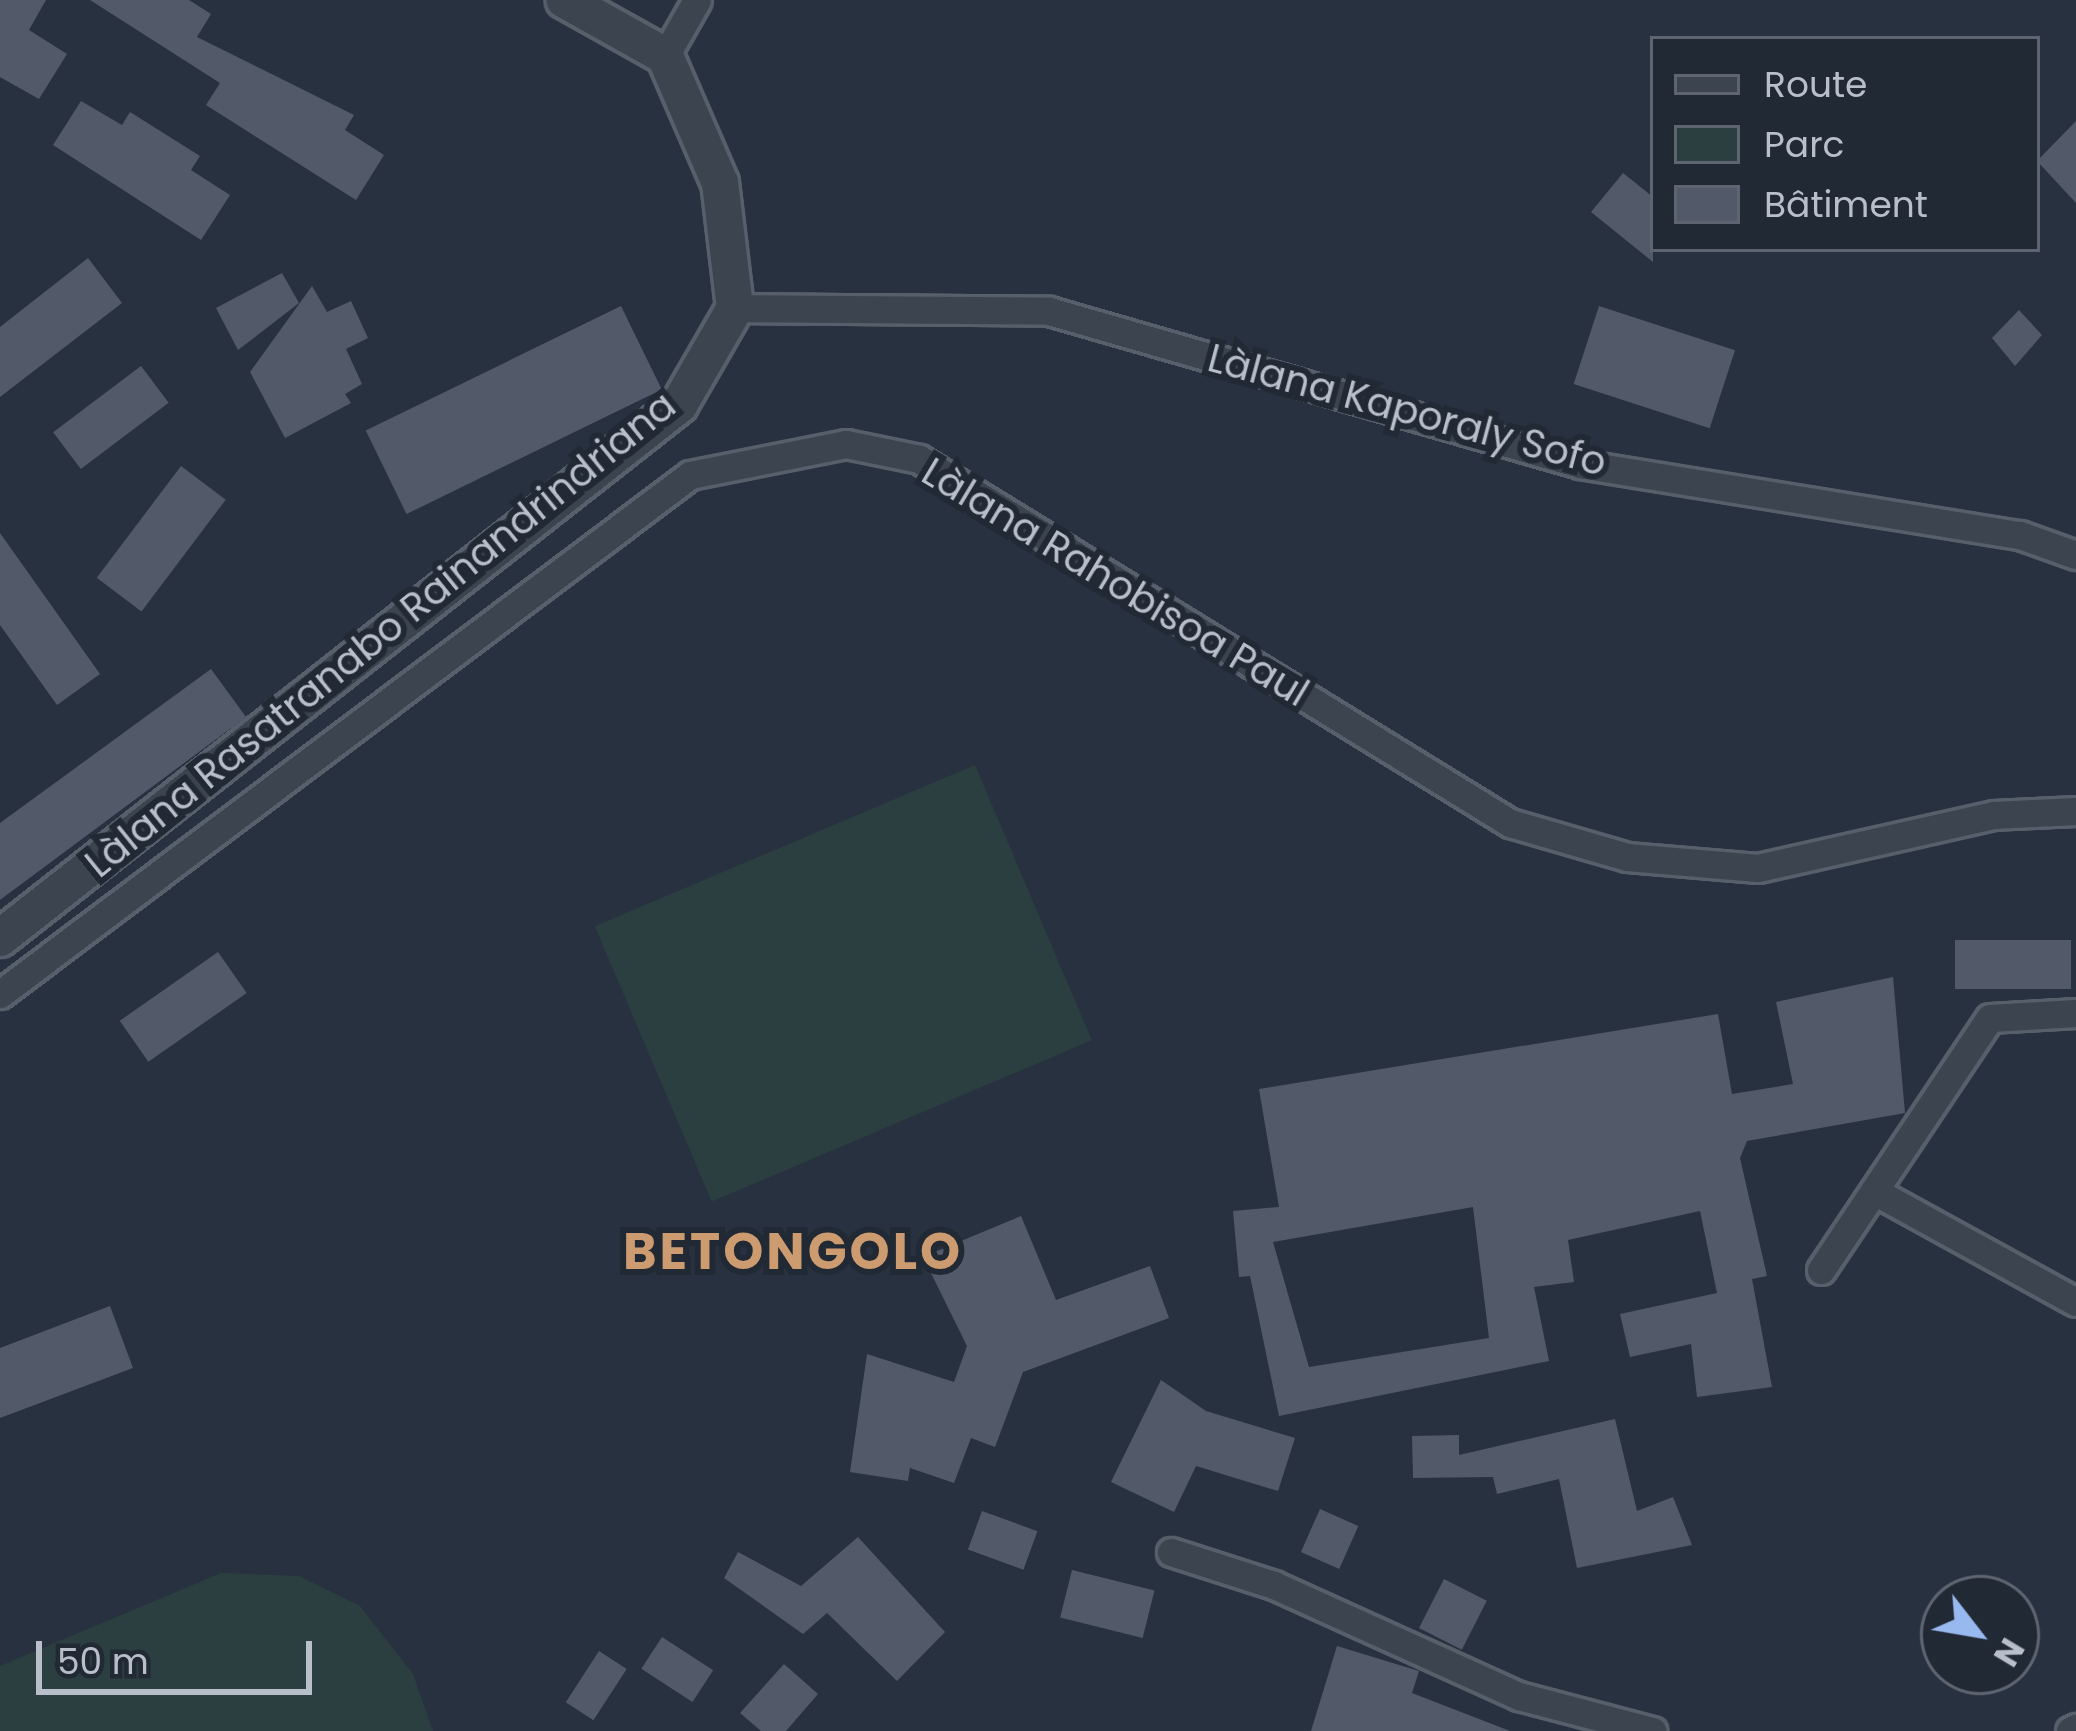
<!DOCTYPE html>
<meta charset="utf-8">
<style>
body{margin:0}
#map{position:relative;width:2076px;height:1731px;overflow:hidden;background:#28313f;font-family:Poppins,sans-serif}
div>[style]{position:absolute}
.green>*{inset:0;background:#2b3f41;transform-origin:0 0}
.building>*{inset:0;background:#525a6a;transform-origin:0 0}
.roads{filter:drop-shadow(3px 0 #575f6a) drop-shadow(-3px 0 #575f6a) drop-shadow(0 3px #575f6a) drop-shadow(0 -3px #575f6a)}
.minor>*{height:27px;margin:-13.5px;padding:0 13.5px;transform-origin:13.5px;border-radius:13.5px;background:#3c444f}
.tertiary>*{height:36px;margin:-18px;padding:0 18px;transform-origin:18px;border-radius:18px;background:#3c444f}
span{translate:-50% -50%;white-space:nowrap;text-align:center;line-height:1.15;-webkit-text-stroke:12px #212934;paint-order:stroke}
.street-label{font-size:39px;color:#b9bfca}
.district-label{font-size:51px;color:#cd9b70;font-weight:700;letter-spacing:3px}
.legend{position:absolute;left:1650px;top:36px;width:390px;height:216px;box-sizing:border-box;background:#212934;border:3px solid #5e6570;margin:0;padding:15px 21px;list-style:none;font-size:36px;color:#b9bfca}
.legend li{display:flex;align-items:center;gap:24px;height:60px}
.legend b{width:60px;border:3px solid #5e6570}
.north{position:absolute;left:1920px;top:1575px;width:120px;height:120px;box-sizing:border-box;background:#212934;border:3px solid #5e6570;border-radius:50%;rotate:121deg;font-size:33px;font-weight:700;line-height:48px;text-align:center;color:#b9bfca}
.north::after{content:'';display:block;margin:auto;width:42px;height:54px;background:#98b8f0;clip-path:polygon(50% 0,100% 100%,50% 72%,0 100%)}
.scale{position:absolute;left:36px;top:1641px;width:276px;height:54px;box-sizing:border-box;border:6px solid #b9bfca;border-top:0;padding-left:15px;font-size:36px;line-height:42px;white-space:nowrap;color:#b9bfca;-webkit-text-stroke:9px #212934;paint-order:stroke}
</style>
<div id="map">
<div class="green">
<div style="left:975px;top:765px;width:299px;height:413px;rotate:67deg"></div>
<div style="clip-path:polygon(221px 1573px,299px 1576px,360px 1606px,413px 1674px,433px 1731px,0 1731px,0 1666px)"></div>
</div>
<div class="building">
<div style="clip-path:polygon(0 0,46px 0,29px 30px,67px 54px,39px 99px,0 77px)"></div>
<div style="clip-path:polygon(90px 0,189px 0,211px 14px,197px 37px,354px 115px,345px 130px,384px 155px,356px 200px,206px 105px,220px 83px)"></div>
<div style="clip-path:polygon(81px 101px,122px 125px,130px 112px,200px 156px,191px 170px,230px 195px,201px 240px,53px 145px)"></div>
<div style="clip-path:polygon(2076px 121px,2076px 203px,2037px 161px)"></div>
<div style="clip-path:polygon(1623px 173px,1653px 197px,1653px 262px,1591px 212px)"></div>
<div style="clip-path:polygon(88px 258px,122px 303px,0 397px,0 327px)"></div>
<div style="clip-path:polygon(282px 273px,299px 303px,238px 350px,216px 308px)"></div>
<div style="clip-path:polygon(312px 286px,327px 312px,351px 301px,368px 338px,346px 349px,362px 384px,345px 394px,351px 403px,285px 438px,250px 372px)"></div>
<div style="left:621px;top:306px;width:93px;height:284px;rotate:64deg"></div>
<div style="left:1599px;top:306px;width:143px;height:82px;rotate:18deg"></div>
<div style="clip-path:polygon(2019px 310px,2042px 335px,2015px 366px,1992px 338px)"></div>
<div style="left:141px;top:366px;width:46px;height:110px;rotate:53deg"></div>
<div style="left:181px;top:466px;width:56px;height:140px;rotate:37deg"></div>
<div style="clip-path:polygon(0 533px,100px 674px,57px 705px,0 625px)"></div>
<div style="clip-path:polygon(211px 669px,246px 717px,0 900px,0 823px)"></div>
<div style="left:1955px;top:940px;width:116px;height:49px"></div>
<div style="left:218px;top:952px;width:50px;height:120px;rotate:55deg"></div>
<div style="clip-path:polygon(evenodd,1893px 977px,1905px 1113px,1747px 1141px,1740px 1158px,1767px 1276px,1752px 1279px,1772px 1387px,1697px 1397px,1691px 1344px,1630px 1357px,1620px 1314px,1717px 1293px,1700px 1211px,1568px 1240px,1574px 1282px,1534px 1287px,1549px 1361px,1279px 1416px,1250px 1276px,1239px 1277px,1233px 1211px,1279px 1207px,1259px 1089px,1718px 1014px,1732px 1094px,1793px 1084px,1776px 1002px,1893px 977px,1473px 1207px,1489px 1338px,1309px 1367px,1273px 1242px,1473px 1207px)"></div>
<div style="clip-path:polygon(1021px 1216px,1056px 1300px,1150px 1266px,1169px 1318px,1023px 1372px,995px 1447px,971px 1438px,954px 1483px,910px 1468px,908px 1481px,850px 1472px,867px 1354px,954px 1382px,967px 1346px,923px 1257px)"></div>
<div style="clip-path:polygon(110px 1306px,133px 1368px,0 1418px,0 1348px)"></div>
<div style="clip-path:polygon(1161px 1380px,1206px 1411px,1295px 1438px,1278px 1491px,1196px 1466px,1174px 1512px,1111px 1482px)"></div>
<div style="clip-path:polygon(1615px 1419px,1637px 1511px,1673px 1497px,1692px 1545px,1577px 1568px,1559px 1479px,1497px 1494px,1493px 1477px,1413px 1478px,1412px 1436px,1459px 1435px,1459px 1455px)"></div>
<div style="left:1320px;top:1509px;width:42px;height:47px;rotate:24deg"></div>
<div style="left:982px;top:1511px;width:59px;height:41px;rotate:20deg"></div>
<div style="clip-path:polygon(858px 1537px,945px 1632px,897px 1681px,827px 1613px,803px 1634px,724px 1578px,738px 1552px,801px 1586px)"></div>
<div style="left:1072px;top:1570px;width:85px;height:49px;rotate:14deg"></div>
<div style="left:1444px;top:1579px;width:48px;height:55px;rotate:27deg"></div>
<div style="left:662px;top:1637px;width:61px;height:38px;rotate:33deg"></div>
<div style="clip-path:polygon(1337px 1646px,1419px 1671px,1412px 1693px,1510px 1731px,1311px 1731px)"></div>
<div style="left:599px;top:1651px;width:33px;height:61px;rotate:33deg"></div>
<div style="clip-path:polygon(784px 1664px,818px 1694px,786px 1731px,761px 1731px,740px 1713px)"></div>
</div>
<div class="roads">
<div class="minor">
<div style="left:665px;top:56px;width:64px;rotate:-60.3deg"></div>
<div style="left:735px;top:308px;width:314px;rotate:0.5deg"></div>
<div style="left:1049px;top:311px;width:553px;rotate:16.07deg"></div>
<div style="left:1580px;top:464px;width:446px;rotate:9.2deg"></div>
<div style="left:2020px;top:535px;width:59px;rotate:19.7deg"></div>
<div style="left:0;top:994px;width:863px;rotate:-36.95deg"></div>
<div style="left:690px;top:475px;width:159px;rotate:-11.2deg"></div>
<div style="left:846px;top:444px;width:75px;rotate:11.6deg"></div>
<div style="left:919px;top:459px;width:694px;rotate:31.63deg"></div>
<div style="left:1510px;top:823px;width:122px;rotate:16.2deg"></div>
<div style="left:1627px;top:857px;width:131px;rotate:4.8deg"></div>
<div style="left:1758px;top:868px;width:242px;rotate:-12.7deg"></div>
<div style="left:1994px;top:815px;width:82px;rotate:-2.8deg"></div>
<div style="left:1874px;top:1191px;width:230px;rotate:28.8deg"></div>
<div style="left:1821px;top:1270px;width:303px;rotate:-56.2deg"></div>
<div style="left:1990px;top:1018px;width:86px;rotate:-3.3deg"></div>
<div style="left:1171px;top:1552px;width:108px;rotate:17.8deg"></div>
<div style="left:1274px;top:1585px;width:269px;rotate:24.4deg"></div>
<div style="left:1519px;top:1696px;width:138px;rotate:14.7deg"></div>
<div style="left:2070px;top:1731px;width:7px;rotate:-27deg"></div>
</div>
<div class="tertiary">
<div style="left:0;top:938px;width:863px;rotate:-38.13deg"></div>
<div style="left:679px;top:405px;width:112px;rotate:-60deg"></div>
<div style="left:735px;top:308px;width:126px;rotate:-96.8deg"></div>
<div style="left:720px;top:183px;width:138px;rotate:-113.4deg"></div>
<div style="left:665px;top:56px;width:115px;rotate:-150.8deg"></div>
</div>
</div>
<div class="street-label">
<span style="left:1407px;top:411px;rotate:15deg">Làlana Kaporaly Sofo</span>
<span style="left:1115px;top:583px;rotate:31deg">Làlana Rahobisoa Paul</span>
<span style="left:381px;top:635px;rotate:-39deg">Làlana Rasatranabo Rainandrindriana</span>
</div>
<div class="district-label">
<span style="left:793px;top:1251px">BETONGOLO</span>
</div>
<ul class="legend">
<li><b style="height:15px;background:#3c444f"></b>Route</li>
<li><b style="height:33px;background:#2b3f41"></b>Parc</li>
<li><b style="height:33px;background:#525a6a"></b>Bâtiment</li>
</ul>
<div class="north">N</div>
<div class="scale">50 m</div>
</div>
